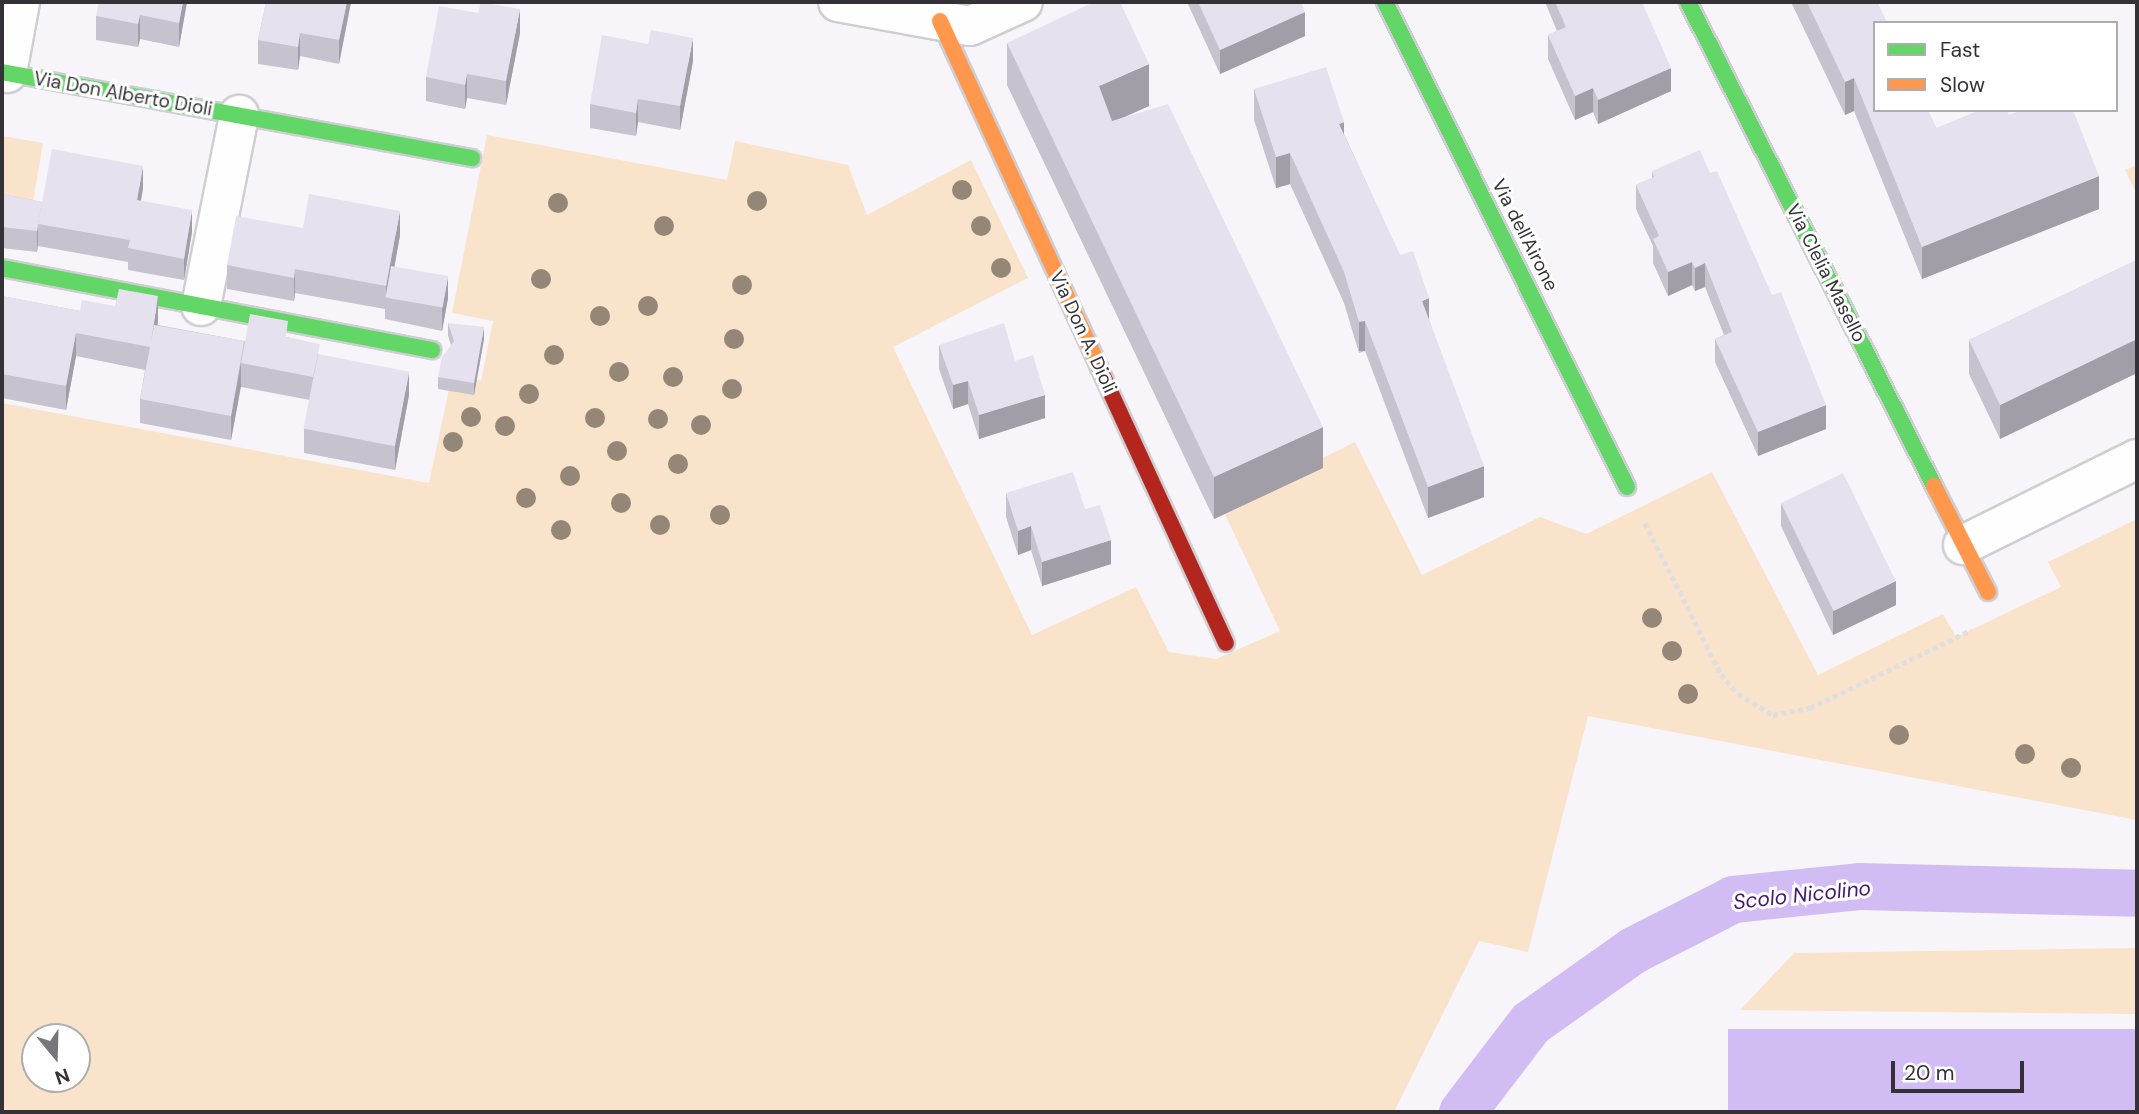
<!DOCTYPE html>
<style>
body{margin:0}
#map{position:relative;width:2139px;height:1114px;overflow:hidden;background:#f7f5fa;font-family:"DM Sans",sans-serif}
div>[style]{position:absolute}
.green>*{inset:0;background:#fae3cb}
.water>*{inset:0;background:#d2bcf4;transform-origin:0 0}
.canal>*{height:47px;margin:-23.5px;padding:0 23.5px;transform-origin:23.5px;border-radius:23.5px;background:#d2bcf4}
.path>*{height:4.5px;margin-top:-2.25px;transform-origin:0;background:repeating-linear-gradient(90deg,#dfdee0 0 5px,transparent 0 8.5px)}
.roads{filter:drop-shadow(2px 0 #cfced2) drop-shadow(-2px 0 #cfced2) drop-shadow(0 2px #cfced2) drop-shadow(0 -2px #cfced2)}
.street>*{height:38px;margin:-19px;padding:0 19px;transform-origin:19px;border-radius:19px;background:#fefefe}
.fast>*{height:16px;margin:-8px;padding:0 8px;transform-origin:8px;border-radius:8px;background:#63d668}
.slow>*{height:16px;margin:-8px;padding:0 8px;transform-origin:8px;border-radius:8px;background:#ff974d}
.jam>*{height:16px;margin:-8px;padding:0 8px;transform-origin:8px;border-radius:8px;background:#b3261e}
.trees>*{width:20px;height:20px;margin:-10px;border-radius:50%;background:#958778}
.wall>*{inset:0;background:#c6c2ce}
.shaded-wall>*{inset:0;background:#a19ea7;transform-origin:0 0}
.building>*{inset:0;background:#e6e1ef;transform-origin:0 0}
span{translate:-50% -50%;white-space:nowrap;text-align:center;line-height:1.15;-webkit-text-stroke:6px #fff;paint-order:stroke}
.street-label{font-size:19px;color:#343237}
.water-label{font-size:21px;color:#44186f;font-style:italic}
.frame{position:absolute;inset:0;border:4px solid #343237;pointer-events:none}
.legend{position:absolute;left:1873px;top:21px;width:245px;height:91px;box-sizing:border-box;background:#fff;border:2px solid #aeadaf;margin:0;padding:9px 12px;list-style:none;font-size:21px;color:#343237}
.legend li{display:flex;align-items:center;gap:14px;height:35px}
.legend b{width:35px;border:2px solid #aeadaf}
.north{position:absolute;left:21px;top:1023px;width:70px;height:70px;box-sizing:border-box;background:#fff;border:2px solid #aeadaf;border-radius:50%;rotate:161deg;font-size:19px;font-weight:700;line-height:28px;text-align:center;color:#343237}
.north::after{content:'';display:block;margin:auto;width:24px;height:32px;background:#78767b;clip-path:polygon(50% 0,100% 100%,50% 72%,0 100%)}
.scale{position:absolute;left:1891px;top:1061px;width:133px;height:32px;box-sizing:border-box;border:4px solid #343237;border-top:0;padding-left:9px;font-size:21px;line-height:24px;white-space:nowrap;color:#343237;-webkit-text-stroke:5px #fff;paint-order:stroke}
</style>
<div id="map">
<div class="green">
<div style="clip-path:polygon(evenodd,487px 135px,727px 180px,735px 141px,848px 165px,867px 215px,971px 160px,1028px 278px,893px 347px,1032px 635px,1136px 587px,1169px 652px,1216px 659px,1280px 631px,1222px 508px,1355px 442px,1422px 575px,1540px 517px,1586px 534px,1712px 472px,1818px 675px,1943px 614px,1956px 637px,2061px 587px,2048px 562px,2137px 519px,2137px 820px,1588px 716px,1528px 952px,1479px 941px,1394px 1112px,2px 1112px,2px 403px,429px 483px,452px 375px,481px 381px,493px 321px,452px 313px,487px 135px,35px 1037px,77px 1037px,77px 1079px,35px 1079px,35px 1037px)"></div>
<div style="clip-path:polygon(2px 136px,43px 143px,32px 207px,2px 201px)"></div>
<div style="clip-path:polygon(2137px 165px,2137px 195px,2125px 170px)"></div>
<div style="clip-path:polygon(2137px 948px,2137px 1014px,1740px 1010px,1794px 953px)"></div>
</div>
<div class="water">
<div style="left:1728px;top:1029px;width:409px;height:83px"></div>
</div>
<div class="canal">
<div style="left:1462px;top:1112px;width:112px;rotate:-52.6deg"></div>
<div style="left:1530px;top:1023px;width:126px;rotate:-35.3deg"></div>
<div style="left:1633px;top:950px;width:112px;rotate:-27deg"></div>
<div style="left:1733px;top:899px;width:126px;rotate:-5.9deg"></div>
<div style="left:1858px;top:886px;width:279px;rotate:1.4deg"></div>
</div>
<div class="path">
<div style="left:1645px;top:523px;width:169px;rotate:63.3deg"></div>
<div style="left:1721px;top:674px;width:26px;rotate:50deg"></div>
<div style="left:1738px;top:694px;width:41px;rotate:31deg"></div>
<div style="left:1773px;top:715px;width:38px;rotate:-11deg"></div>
<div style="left:1810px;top:708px;width:179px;rotate:-25.8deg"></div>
</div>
<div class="roads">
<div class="street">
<div style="left:838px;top:2px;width:134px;rotate:10.3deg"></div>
<div style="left:970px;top:26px;width:58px;rotate:-24.4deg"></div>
<div style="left:7px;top:73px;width:72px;rotate:-79.6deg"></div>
<div style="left:201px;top:306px;width:195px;rotate:-78.7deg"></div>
<div style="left:1963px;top:545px;width:194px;rotate:-26.3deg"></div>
</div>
<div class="fast">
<div style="left:1385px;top:2px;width:542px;rotate:63.48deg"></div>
<div style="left:1688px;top:2px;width:543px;rotate:63.06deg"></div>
<div style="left:2px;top:72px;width:478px;rotate:10.4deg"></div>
<div style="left:2px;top:268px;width:438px;rotate:10.8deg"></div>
</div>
<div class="slow">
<div style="left:940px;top:21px;width:379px;rotate:65.3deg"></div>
<div style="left:1934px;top:486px;width:119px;rotate:63deg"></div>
</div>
<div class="jam">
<div style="left:1098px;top:365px;width:306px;rotate:65.3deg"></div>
</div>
</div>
<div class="trees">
<div style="left:962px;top:190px"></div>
<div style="left:757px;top:201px"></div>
<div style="left:558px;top:203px"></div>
<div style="left:664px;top:226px"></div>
<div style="left:981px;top:226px"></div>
<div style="left:1001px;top:268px"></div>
<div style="left:541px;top:279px"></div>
<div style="left:742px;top:285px"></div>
<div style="left:648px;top:306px"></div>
<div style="left:600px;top:316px"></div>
<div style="left:734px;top:339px"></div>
<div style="left:554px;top:355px"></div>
<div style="left:619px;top:372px"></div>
<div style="left:673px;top:377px"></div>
<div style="left:732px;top:389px"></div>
<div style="left:529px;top:394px"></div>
<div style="left:471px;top:417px"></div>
<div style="left:595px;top:418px"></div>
<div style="left:658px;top:419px"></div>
<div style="left:701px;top:425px"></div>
<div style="left:505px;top:426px"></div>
<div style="left:453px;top:442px"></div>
<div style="left:617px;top:451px"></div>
<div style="left:678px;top:464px"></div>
<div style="left:570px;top:476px"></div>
<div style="left:526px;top:498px"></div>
<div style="left:621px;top:503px"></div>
<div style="left:720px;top:515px"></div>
<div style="left:660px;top:525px"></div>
<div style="left:561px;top:530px"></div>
<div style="left:1652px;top:618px"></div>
<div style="left:1672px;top:651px"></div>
<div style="left:1688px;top:694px"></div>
<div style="left:1899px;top:735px"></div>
<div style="left:2025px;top:754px"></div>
<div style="left:2071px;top:768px"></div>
</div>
<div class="wall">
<div style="clip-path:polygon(187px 2px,179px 47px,140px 39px,138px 47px,96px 40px,96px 16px)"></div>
<div style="clip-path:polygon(266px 2px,351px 2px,339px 64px,300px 56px,298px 70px,258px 64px,258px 40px)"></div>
<div style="clip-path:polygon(1187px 2px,1301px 2px,1305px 36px,1220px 74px)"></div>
<div style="clip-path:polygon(1545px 2px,1642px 2px,1671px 91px,1598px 124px,1593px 112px,1575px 120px,1548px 59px,1548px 35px,1557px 31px)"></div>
<div style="clip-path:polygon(1791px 2px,1877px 2px,1936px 128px,2009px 115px,2099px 209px,1922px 279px,1854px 111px,1845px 115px)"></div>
<div style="clip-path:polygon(520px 33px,506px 105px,467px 98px,465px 109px,426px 101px,426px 77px)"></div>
<div style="clip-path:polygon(1007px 43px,1149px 106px,1121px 119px,1323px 468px,1214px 519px,1007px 85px)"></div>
<div style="clip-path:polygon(693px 61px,680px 130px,638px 122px,636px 136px,590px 128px,590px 104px)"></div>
<div style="clip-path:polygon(1254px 89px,1344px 134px,1429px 319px,1484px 497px,1428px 518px,1365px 351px,1359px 353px,1344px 303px,1290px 184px,1276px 188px,1254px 120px)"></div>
<div style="clip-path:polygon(1652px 171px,1826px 429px,1758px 456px,1715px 362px,1715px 339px,1724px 335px,1705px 287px,1695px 291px,1692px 285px,1668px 296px,1653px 263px,1653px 246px,1636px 209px,1636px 185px,1652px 178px)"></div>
<div style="clip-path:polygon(143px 188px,141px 201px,192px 232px,184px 280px,128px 270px,128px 262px,38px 246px,38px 244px,37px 252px,2px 248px,2px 194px,42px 202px)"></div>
<div style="clip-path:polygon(303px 228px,400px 235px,394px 266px,448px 298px,442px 331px,385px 319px,385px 309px,295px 293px,294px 301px,227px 289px,227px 265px)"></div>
<div style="clip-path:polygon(2137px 260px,2137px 373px,2000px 439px,1969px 374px,1969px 340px)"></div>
<div style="clip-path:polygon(2px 296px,80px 311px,158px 320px,158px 325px,244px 341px,288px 337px,320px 355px,409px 395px,395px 470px,304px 453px,304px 429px,310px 400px,241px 387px,241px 386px,231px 440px,140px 423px,140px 399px,145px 370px,76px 356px,66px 410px,2px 398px)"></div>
<div style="clip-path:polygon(448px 323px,484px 339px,474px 395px,438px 389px,438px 377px,451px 345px,448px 336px)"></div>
<div style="clip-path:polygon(939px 345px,1015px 361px,1045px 418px,979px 439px,968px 404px,953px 409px,939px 369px)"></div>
<div style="clip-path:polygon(1006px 493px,1085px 509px,1111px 564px,1042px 586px,1031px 550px,1018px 555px,1006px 517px)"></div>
<div style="clip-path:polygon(1781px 503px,1896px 605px,1833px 635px,1781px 526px)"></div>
</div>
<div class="shaded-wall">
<div style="clip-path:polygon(183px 2px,187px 2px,179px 47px,179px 23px)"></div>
<div style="clip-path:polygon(347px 2px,351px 2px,339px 64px,339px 40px)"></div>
<div style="clip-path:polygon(520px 9px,520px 33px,506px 105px,506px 81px)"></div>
<div style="clip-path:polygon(1305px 12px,1305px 36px,1220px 74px,1220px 50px)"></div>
<div style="clip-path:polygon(140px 15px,140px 39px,138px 47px,138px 24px)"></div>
<div style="clip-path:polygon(300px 33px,300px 56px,298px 70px,298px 47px)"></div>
<div style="clip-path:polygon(693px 38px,693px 61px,680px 130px,680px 106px)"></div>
<div style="clip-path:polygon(1149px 64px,1149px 106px,1099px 128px,1099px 86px)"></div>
<div style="clip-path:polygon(1671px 68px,1671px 91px,1598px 124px,1598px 100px)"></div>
<div style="clip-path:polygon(467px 74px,467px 98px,465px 109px,465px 85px)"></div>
<div style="clip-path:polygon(1854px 78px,1854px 111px,1845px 115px,1845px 82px)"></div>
<div style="clip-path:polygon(1593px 88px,1593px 112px,1575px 120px,1575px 96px)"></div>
<div style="clip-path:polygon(638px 99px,638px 122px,636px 136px,636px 113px)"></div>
<div style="clip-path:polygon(1344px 122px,1344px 153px,1339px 124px)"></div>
<div style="clip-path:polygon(1290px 153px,1290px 184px,1276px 188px,1276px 157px)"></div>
<div style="clip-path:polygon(143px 166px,143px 188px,137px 222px,137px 200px)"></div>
<div style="clip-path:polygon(2099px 176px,2099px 209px,1922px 279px,1922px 247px)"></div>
<div style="clip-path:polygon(192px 210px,192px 232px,184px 280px,184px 259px)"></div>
<div style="clip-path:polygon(400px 211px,400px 235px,389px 298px,386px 298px,386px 286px)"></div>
<div style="clip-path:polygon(38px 224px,38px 244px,37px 252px,37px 231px)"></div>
<div style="clip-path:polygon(1692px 262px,1692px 285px,1668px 296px,1668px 272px)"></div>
<div style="clip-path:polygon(1705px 263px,1705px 287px,1695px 291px,1695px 268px)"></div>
<div style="clip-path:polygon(295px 269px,295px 293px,294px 301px,294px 278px)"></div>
<div style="clip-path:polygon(448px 276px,448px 298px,442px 331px,442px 310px)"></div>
<div style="clip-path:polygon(158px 296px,158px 320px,151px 366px,151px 342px)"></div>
<div style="clip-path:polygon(1429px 298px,1429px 329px,1422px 301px)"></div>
<div style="left:1365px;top:321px;width:30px;height:6px;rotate:90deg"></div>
<div style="clip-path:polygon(484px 327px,484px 339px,474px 395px,474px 383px)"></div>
<div style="clip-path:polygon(76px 333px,76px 356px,66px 410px,66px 386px)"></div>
<div style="clip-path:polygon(2137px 339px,2137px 373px,2000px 439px,2000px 405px)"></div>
<div style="clip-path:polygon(241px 363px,241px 386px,231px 440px,231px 416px)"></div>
<div style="clip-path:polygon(409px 371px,409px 395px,395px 470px,395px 446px)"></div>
<div style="clip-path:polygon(968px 381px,968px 404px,953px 409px,953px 385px)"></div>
<div style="clip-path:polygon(1045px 395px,1045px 418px,979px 439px,979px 415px)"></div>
<div style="clip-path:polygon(1826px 405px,1826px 429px,1758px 456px,1758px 432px)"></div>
<div style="clip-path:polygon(1323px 427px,1323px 468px,1214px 519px,1214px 477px)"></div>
<div style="clip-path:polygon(1484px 466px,1484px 497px,1428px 518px,1428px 487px)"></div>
<div style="clip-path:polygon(1031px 526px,1031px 550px,1018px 555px,1018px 531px)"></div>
<div style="clip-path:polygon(1111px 540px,1111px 564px,1042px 586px,1042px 562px)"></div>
<div style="clip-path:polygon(1896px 581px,1896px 605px,1833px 635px,1833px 611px)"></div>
</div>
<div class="building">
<div style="clip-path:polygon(99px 2px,183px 2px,179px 23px,140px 15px,138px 24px,96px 16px)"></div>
<div style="clip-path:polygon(266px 2px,347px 2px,339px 40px,300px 33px,298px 47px,258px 40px)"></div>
<div style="clip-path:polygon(481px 2px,520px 9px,506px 81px,467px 74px,465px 85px,426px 77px,439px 6px,478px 13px)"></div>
<div style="clip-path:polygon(1094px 2px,1120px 2px,1149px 64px,1099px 86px,1112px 121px,1168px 104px,1323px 427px,1214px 477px,1007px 43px)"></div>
<div style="clip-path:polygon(1198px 2px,1301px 2px,1305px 12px,1220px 50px)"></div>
<div style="clip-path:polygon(1555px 2px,1642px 2px,1671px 68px,1598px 100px,1593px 88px,1575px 96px,1548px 35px,1566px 27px)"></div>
<div style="clip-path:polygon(1807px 2px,1877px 2px,1887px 23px,1875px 23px,1875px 110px,1928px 110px,1936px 128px,1980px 110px,2007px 110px,2009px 115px,2022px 110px,2073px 110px,2099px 176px,1922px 247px,1854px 78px,1845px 82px)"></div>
<div style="clip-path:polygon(651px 30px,693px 38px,680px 106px,638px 99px,636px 113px,590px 104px,602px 35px,648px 44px)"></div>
<div style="clip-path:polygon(1326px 67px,1344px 122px,1339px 124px,1400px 255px,1413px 251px,1429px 298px,1422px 301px,1484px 466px,1428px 487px,1365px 321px,1359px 322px,1344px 272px,1290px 153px,1276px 157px,1254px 89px)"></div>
<div style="clip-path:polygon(52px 149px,143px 166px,137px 200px,192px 210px,184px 259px,128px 248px,130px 240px,38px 224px)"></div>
<div style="clip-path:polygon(1700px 150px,1710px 173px,1717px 171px,1772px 295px,1781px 292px,1826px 405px,1758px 432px,1715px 339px,1732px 332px,1705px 263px,1695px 268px,1692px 262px,1668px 272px,1653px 239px,1659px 236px,1636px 185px,1654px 177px,1652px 171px)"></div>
<div style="clip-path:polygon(2px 194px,42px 202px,37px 231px,2px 227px)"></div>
<div style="clip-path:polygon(309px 194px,400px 211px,386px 286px,295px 269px,294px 278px,227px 265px,236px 216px,303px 228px)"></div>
<div style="clip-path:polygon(2137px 260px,2137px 339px,2000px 405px,1969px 340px)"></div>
<div style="left:391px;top:266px;width:58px;height:32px;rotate:10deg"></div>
<div style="clip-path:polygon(119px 289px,158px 296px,151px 342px,154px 325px,244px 341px,231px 416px,140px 399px,150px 347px,76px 333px,77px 328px,66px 386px,2px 374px,2px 296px,80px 311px,82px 300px,115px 306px)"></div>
<div style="clip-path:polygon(250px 314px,288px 321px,286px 337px,320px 344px,313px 377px,241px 363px)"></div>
<div style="clip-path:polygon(448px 323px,484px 327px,474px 383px,438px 377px,442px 357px,454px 341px)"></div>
<div style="clip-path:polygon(1004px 323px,1015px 361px,1033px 355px,1045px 395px,979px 415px,968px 381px,953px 385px,939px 345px)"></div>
<div style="left:318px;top:354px;width:93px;height:76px;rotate:11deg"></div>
<div style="clip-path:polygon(1073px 472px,1085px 509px,1100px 505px,1111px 540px,1042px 562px,1031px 526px,1018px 531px,1006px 493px)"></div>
<div style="left:1843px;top:473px;width:120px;height:69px;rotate:64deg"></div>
</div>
<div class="street-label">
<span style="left:123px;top:94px;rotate:10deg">Via Don Alberto Dioli</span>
<span style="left:1525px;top:235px;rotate:63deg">Via dell'Airone</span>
<span style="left:1826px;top:273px;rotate:63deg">Via Clelia Masello</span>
<span style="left:1083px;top:332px;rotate:65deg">Via Don A. Dioli</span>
</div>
<div class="water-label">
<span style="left:1802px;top:895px;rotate:-6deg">Scolo Nicolino</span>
</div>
<div class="frame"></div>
<ul class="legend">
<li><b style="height:9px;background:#63d668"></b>Fast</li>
<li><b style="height:9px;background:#ff974d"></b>Slow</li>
</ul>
<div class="north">N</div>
<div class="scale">20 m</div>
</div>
